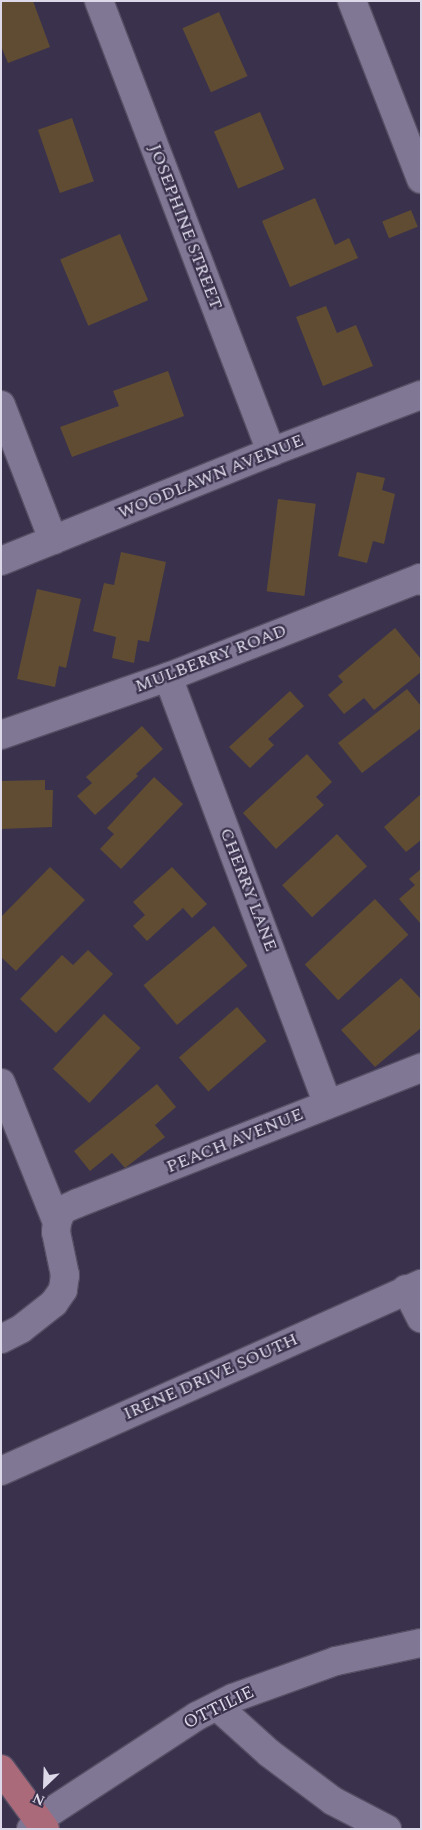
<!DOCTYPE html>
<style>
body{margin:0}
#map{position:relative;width:422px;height:1830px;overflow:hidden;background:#3a324c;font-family:Spectral,serif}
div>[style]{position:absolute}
.building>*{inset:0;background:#5f4c33;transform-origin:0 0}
.roads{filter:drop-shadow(1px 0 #564f65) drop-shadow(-1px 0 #564f65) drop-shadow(0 1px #564f65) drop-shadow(0 -1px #564f65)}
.minor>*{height:28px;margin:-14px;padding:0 14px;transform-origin:14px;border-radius:14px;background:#807795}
.major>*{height:28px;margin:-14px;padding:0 14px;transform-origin:14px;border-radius:14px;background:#ab6a7a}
span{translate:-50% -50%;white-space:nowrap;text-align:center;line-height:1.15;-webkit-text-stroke:4.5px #3a324c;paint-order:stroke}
.street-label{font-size:18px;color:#ddd9e9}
.frame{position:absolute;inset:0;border:2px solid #ddd9e9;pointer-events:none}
.north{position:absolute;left:20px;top:1760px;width:50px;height:50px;-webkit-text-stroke:4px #3a324c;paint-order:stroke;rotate:204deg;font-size:14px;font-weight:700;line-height:20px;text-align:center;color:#ddd9e9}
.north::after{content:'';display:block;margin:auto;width:18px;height:22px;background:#ddd9e9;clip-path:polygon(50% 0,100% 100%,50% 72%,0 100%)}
</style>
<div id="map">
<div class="building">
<div style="clip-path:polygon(1px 1px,33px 1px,50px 47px,8px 63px,1px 46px)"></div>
<div style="left:219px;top:12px;width:70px;height:40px;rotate:66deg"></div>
<div style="left:260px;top:112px;width:62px;height:50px;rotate:67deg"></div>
<div style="left:72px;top:118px;width:67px;height:36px;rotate:71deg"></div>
<div style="clip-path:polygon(315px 198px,335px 245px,349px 238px,358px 258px,290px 287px,262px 221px)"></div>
<div style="left:411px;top:210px;width:18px;height:31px;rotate:68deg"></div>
<div style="left:120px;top:234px;width:72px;height:65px;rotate:67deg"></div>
<div style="clip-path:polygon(326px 306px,337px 333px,356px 325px,373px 366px,323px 386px,296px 317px)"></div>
<div style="clip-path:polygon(168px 371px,184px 416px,72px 457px,60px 427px,119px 406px,113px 391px)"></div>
<div style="clip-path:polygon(357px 472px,385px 478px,382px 490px,395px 494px,384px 544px,373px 541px,367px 563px,338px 556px)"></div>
<div style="left:278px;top:499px;width:38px;height:93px;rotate:7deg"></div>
<div style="clip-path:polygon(121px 552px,166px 562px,149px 642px,138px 640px,134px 663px,112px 658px,116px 637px,93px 631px,104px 583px,114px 585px)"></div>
<div style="clip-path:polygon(37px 589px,81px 599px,66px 668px,59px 666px,55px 687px,17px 679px)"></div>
<div style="clip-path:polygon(395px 628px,421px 659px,421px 672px,374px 710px,364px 698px,344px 714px,328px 695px,343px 682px,338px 676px)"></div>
<div style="clip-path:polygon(407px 689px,421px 706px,421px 728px,362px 773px,338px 743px)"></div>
<div style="clip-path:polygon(290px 691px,304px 706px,268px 739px,274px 745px,250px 768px,229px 747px)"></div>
<div style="clip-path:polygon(142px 726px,163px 749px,136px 774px,138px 776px,95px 815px,77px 796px,92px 783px,86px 777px)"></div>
<div style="clip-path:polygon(307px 754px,332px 782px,316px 797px,324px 805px,276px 849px,243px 813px)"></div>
<div style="clip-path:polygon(154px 777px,183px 804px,121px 869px,100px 849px,114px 834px,107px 828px)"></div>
<div style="clip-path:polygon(45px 780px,45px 790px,53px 790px,52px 827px,1px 829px,1px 781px)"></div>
<div style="clip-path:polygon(421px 794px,421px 840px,406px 852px,384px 827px)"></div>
<div style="left:337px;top:834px;width:44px;height:75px;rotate:47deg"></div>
<div style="clip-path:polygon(50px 867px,85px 900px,16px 971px,1px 957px,1px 917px)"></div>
<div style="clip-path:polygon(172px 867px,207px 904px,192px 918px,183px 908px,147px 941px,133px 926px,145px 915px,133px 902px)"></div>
<div style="clip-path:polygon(421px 869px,421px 924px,399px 899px,415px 885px,409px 879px)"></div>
<div style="left:375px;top:899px;width:49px;height:96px;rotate:47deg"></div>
<div style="left:214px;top:926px;width:52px;height:92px;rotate:50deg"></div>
<div style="clip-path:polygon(88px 950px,113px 974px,56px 1033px,20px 999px,62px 955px,73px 965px)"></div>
<div style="clip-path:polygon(401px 978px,421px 999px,421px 1028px,375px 1067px,341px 1030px)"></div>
<div style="left:237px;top:1007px;width:45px;height:77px;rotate:49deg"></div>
<div style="left:104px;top:1014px;width:50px;height:75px;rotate:43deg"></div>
<div style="clip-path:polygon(157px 1084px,176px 1107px,155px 1125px,165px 1137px,125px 1168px,112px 1153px,90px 1171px,74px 1151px)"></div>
</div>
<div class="roads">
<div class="minor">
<div style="left:99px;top:1px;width:483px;rotate:69.1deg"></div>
<div style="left:352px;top:1px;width:191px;rotate:68.8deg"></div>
<div style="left:1px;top:405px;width:145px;rotate:68.9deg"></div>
<div style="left:1px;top:561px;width:291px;rotate:-22deg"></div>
<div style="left:271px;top:452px;width:160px;rotate:-20.8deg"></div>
<div style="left:168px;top:677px;width:456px;rotate:69.5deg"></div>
<div style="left:1px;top:735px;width:177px;rotate:-19.2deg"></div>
<div style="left:168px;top:677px;width:271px;rotate:-21.4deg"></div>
<div style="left:420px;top:578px;width:3px;rotate:72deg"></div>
<div style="left:1px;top:1083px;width:150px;rotate:68.1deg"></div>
<div style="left:57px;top:1222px;width:10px;rotate:96deg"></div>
<div style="left:56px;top:1232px;width:44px;rotate:78.2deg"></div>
<div style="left:65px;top:1275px;width:15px;rotate:98deg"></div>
<div style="left:63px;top:1290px;width:16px;rotate:125deg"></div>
<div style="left:54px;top:1303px;width:42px;rotate:141.8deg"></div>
<div style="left:21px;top:1329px;width:22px;rotate:153deg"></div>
<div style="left:57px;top:1222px;width:13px;rotate:-67deg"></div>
<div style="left:62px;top:1210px;width:17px;rotate:-24deg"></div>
<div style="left:78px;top:1203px;width:369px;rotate:-21.5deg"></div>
<div style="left:406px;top:1289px;width:33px;rotate:63deg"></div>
<div style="left:1px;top:1471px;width:460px;rotate:-24deg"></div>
<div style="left:217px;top:1706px;width:70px;rotate:42.1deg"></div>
<div style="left:269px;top:1753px;width:80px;rotate:36.9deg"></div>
<div style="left:333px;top:1801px;width:61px;rotate:27.4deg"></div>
<div style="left:31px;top:1829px;width:11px;rotate:-52deg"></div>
<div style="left:38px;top:1820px;width:190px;rotate:-33.2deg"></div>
<div style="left:197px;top:1716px;width:40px;rotate:-26.6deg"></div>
<div style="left:233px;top:1698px;width:109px;rotate:-19.8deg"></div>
<div style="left:336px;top:1661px;width:87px;rotate:-12deg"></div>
</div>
<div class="major">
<div style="left:1px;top:1769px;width:74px;rotate:53.7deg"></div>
</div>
</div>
<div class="street-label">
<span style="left:185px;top:227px;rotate:69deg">JOSEPHINE STREET</span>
<span style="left:211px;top:477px;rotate:-22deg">WOODLAWN AVENUE</span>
<span style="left:211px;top:659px;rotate:-21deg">MULBERRY ROAD</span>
<span style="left:248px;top:890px;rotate:69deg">CHERRY LANE</span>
<span style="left:235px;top:1141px;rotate:-22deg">PEACH AVENUE</span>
<span style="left:211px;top:1377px;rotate:-24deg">IRENE DRIVE SOUTH</span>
<span style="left:219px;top:1708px;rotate:-26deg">OTTILIE</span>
</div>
<div class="frame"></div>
<div class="north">N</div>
</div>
